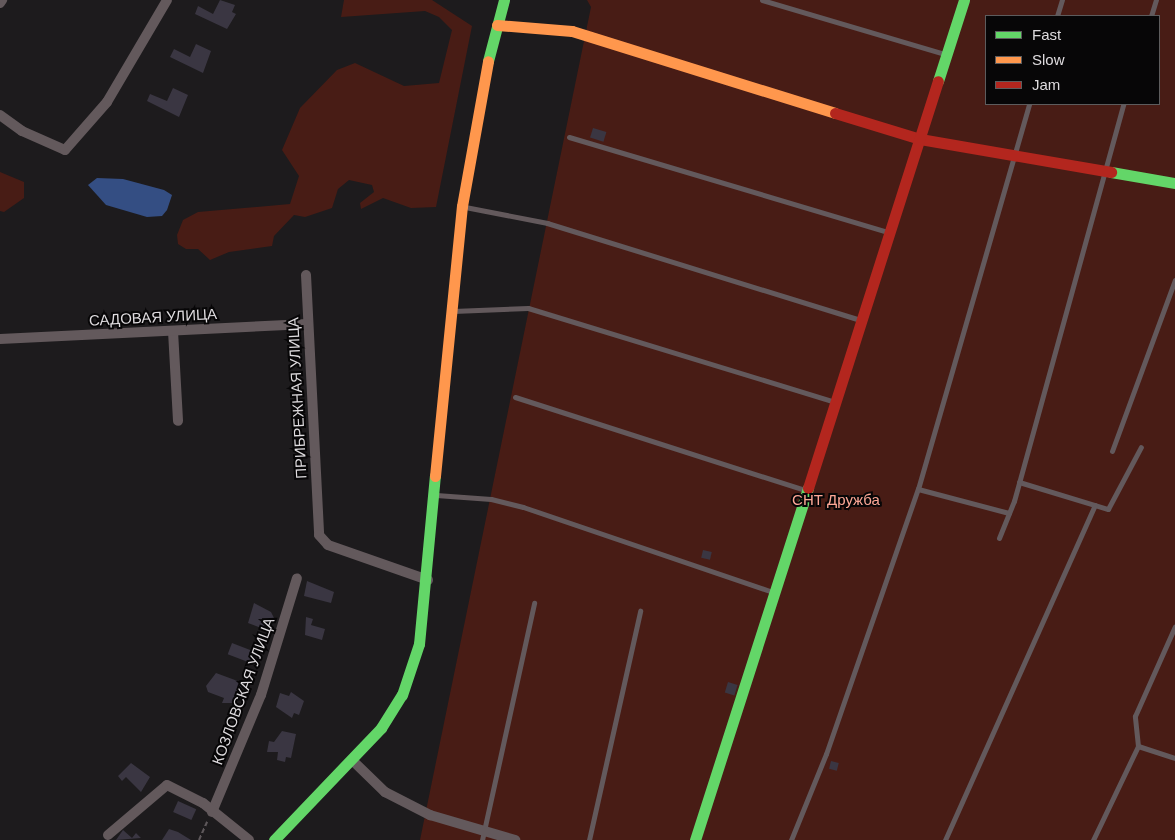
<!DOCTYPE html>
<meta charset="utf-8">
<style>
body{margin:0}
#map{position:relative;width:1175px;height:840px;overflow:hidden;background:#1d1b1d;font-family:Helvetica,sans-serif}
div>[style]{position:absolute}
.green>*{inset:0;background:#481c15}
.water>*{inset:0;background:#344e83}
.building>*{inset:0;background:#3a3642;transform-origin:0 0}
.path>*{height:2px;margin-top:-1px;transform-origin:0;background:repeating-linear-gradient(90deg,#5e585b 0 5px,transparent 0 7.5px)}
.lane>*{height:5px;margin:-2.5px;padding:0 2.5px;transform-origin:2.5px;border-radius:2.5px;background:#63595c}
.street>*{height:10px;margin:-5px;padding:0 5px;transform-origin:5px;border-radius:5px;background:#63595c}
.fast>*{height:11px;margin:-5.5px;padding:0 5.5px;transform-origin:5.5px;border-radius:5.5px;background:#63d668}
.slow>*{height:11px;margin:-5.5px;padding:0 5.5px;transform-origin:5.5px;border-radius:5.5px;background:#ff974d}
.jam>*{height:11px;margin:-5.5px;padding:0 5.5px;transform-origin:5.5px;border-radius:5.5px;background:#b3261e}
span{translate:-50% -50%;white-space:nowrap;text-align:center;line-height:1.15;-webkit-text-stroke:4px #070607;paint-order:stroke}
.street-label{font-size:15px;color:#dfdcdf}
.park-label{font-size:15px;color:#fda796}
.legend{position:absolute;left:985px;top:15px;width:175px;height:90px;box-sizing:border-box;background:#070607;border:1px solid #5d5c5d;margin:0;padding:6px 9px;list-style:none;font-size:15px;color:#dfdcdf}
.legend li{display:flex;align-items:center;gap:10px;height:25px}
.legend b{width:25px;border:1px solid #5d5c5d}
</style>
<div id="map">
<div class="green">
<div style="clip-path:polygon(344px 0,432px 0,472px 26px,436px 207px,411px 208px,383px 198px,361px 209px,360px 203px,374px 192px,372px 185px,349px 180px,338px 189px,332px 208px,305px 217px,294px 215px,274px 236px,272px 246px,229px 252px,210px 260px,198px 249px,186px 249px,178px 244px,177px 235px,183px 220px,198px 212px,290px 204px,299px 176px,282px 150px,300px 108px,337px 70px,355px 63px,404px 86px,439px 83px,452px 30px,439px 17px,425px 11px,341px 17px)"></div>
<div style="clip-path:polygon(evenodd,587px 0,1175px 0,1175px 840px,420px 840px,591px 7px,587px 0,986px 16px,1159px 16px,1159px 104px,986px 104px,986px 16px)"></div>
<div style="clip-path:polygon(0 172px,24px 182px,24px 198px,4px 212px,0 211px)"></div>
</div>
<div class="water">
<div style="clip-path:polygon(97px 178px,123px 179px,164px 190px,172px 195px,167px 210px,162px 216px,147px 217px,106px 205px,88px 185px)"></div>
</div>
<div class="building">
<div style="clip-path:polygon(220px 0,235px 5px,232px 12px,236px 14px,227px 29px,195px 14px,198px 6px,213px 14px)"></div>
<div style="clip-path:polygon(196px 44px,211px 51px,203px 73px,170px 57px,174px 49px,190px 57px)"></div>
<div style="clip-path:polygon(173px 88px,188px 95px,179px 117px,147px 101px,150px 94px,167px 101px)"></div>
<div style="left:593px;top:128px;width:14px;height:10px;rotate:17deg"></div>
<div style="left:703px;top:550px;width:9px;height:8px;rotate:13deg"></div>
<div style="clip-path:polygon(307px 581px,334px 592px,331px 603px,304px 596px)"></div>
<div style="clip-path:polygon(254px 603px,271px 612px,274px 618px,269px 631px,248px 623px)"></div>
<div style="clip-path:polygon(306px 617px,313px 619px,311px 625px,325px 629px,322px 640px,305px 635px)"></div>
<div style="left:232px;top:643px;width:31px;height:12px;rotate:21deg"></div>
<div style="clip-path:polygon(216px 673px,243px 683px,236px 703px,222px 703px,224px 698px,208px 692px,206px 686px)"></div>
<div style="left:728px;top:682px;width:10px;height:11px;rotate:17deg"></div>
<div style="clip-path:polygon(291px 692px,304px 701px,299px 715px,294px 713px,292px 718px,276px 707px,280px 693px,289px 696px)"></div>
<div style="clip-path:polygon(282px 731px,296px 734px,291px 758px,286px 757px,285px 762px,277px 760px,278px 752px,267px 752px,269px 741px,274px 742px)"></div>
<div style="left:831px;top:761px;width:8px;height:8px;rotate:14deg"></div>
<div style="clip-path:polygon(131px 763px,150px 777px,141px 792px,126px 777px,122px 781px,118px 776px)"></div>
<div style="left:178px;top:801px;width:20px;height:12px;rotate:24deg"></div>
<div style="clip-path:polygon(169px 829px,178px 832px,191px 840px,162px 840px)"></div>
<div style="clip-path:polygon(123px 830px,132px 838px,136px 833px,141px 838px,116px 840px)"></div>
</div>
<div class="path">
<div style="left:199px;top:840px;width:20px;rotate:-66deg"></div>
</div>
<div class="lane">
<div style="left:762px;top:0;width:190px;rotate:16.5deg"></div>
<div style="left:1057px;top:16px;width:17px;rotate:-73deg"></div>
<div style="left:1151px;top:16px;width:17px;rotate:-73deg"></div>
<div style="left:569px;top:137px;width:332px;rotate:16.6deg"></div>
<div style="left:465px;top:207px;width:84px;rotate:11deg"></div>
<div style="left:547px;top:223px;width:328px;rotate:17.2deg"></div>
<div style="left:453px;top:311px;width:75px;rotate:-2.3deg"></div>
<div style="left:528px;top:308px;width:319px;rotate:17deg"></div>
<div style="left:515px;top:397px;width:305px;rotate:17.8deg"></div>
<div style="left:1112px;top:451px;width:182px;rotate:-69.8deg"></div>
<div style="left:1019px;top:482px;width:93px;rotate:16.9deg"></div>
<div style="left:1108px;top:509px;width:70px;rotate:-62deg"></div>
<div style="left:918px;top:489px;width:94px;rotate:14.8deg"></div>
<div style="left:436px;top:495px;width:55px;rotate:4.2deg"></div>
<div style="left:491px;top:499px;width:33px;rotate:14deg"></div>
<div style="left:523px;top:507px;width:263px;rotate:18.8deg"></div>
<div style="left:999px;top:538px;width:40px;rotate:-68deg"></div>
<div style="left:1014px;top:501px;width:412px;rotate:-74.6deg"></div>
<div style="left:1138px;top:746px;width:39px;rotate:18deg"></div>
<div style="left:482px;top:840px;width:243px;rotate:-77.6deg"></div>
<div style="left:589px;top:840px;width:235px;rotate:-77.4deg"></div>
<div style="left:791px;top:840px;width:93px;rotate:-67.9deg"></div>
<div style="left:826px;top:754px;width:281px;rotate:-70.9deg"></div>
<div style="left:918px;top:489px;width:401px;rotate:-73.9deg"></div>
<div style="left:945px;top:840px;width:367px;rotate:-65.9deg"></div>
<div style="left:1093px;top:840px;width:104px;rotate:-64.4deg"></div>
<div style="left:1138px;top:746px;width:30px;rotate:-96deg"></div>
<div style="left:1135px;top:716px;width:98px;rotate:-66deg"></div>
</div>
<div class="street">
<div style="left:0;top:3px;width:4px;rotate:-56deg"></div>
<div style="left:0;top:115px;width:27px;rotate:36deg"></div>
<div style="left:22px;top:131px;width:47px;rotate:23.8deg"></div>
<div style="left:65px;top:150px;width:64px;rotate:-48.8deg"></div>
<div style="left:107px;top:102px;width:118px;rotate:-59.5deg"></div>
<div style="left:306px;top:275px;width:260px;rotate:87.1deg"></div>
<div style="left:319px;top:535px;width:13px;rotate:48deg"></div>
<div style="left:328px;top:545px;width:106px;rotate:19.3deg"></div>
<div style="left:173px;top:331px;width:90px;rotate:86.8deg"></div>
<div style="left:0;top:339px;width:308px;rotate:-2.8deg"></div>
<div style="left:353px;top:761px;width:45px;rotate:44.1deg"></div>
<div style="left:385px;top:792px;width:51px;rotate:27.1deg"></div>
<div style="left:430px;top:815px;width:89px;rotate:16.4deg"></div>
<div style="left:212px;top:812px;width:127px;rotate:-67.3deg"></div>
<div style="left:261px;top:695px;width:122px;rotate:-72.9deg"></div>
<div style="left:108px;top:835px;width:77px;rotate:-40.3deg"></div>
<div style="left:167px;top:785px;width:40px;rotate:26.6deg"></div>
<div style="left:203px;top:803px;width:59px;rotate:38.8deg"></div>
</div>
<div class="fast">
<div style="left:488px;top:61px;width:63px;rotate:-75.3deg"></div>
<div style="left:938px;top:81px;width:85px;rotate:-72.2deg"></div>
<div style="left:1111px;top:172px;width:65px;rotate:9.8deg"></div>
<div style="left:274px;top:840px;width:155px;rotate:-46.3deg"></div>
<div style="left:381px;top:728px;width:39px;rotate:-58deg"></div>
<div style="left:402px;top:695px;width:54px;rotate:-71.6deg"></div>
<div style="left:419px;top:644px;width:169px;rotate:-84.6deg"></div>
<div style="left:695px;top:840px;width:370px;rotate:-72.2deg"></div>
</div>
<div class="slow">
<div style="left:497px;top:25px;width:75px;rotate:4.6deg"></div>
<div style="left:572px;top:31px;width:275px;rotate:17.3deg"></div>
<div style="left:435px;top:476px;width:271px;rotate:-84.3deg"></div>
<div style="left:462px;top:206px;width:147px;rotate:-79.8deg"></div>
</div>
<div class="jam">
<div style="left:835px;top:113px;width:89px;rotate:17deg"></div>
<div style="left:920px;top:139px;width:194px;rotate:9.8deg"></div>
<div style="left:808px;top:488px;width:427px;rotate:-72.3deg"></div>
</div>
<div class="street-label">
<span style="left:153px;top:317px;rotate:-3deg">САДОВАЯ УЛИЦА</span>
<span style="left:297px;top:398px;rotate:-93deg">ПРИБРЕЖНАЯ УЛИЦА</span>
<span style="left:243px;top:691px;rotate:-70deg">КОЗЛОВСКАЯ УЛИЦА</span>
</div>
<div class="park-label">
<span style="left:836px;top:500px">СНТ Дружба</span>
</div>
<ul class="legend">
<li><b style="height:6px;background:#63d668"></b>Fast</li>
<li><b style="height:6px;background:#ff974d"></b>Slow</li>
<li><b style="height:6px;background:#b3261e"></b>Jam</li>
</ul>
</div>
